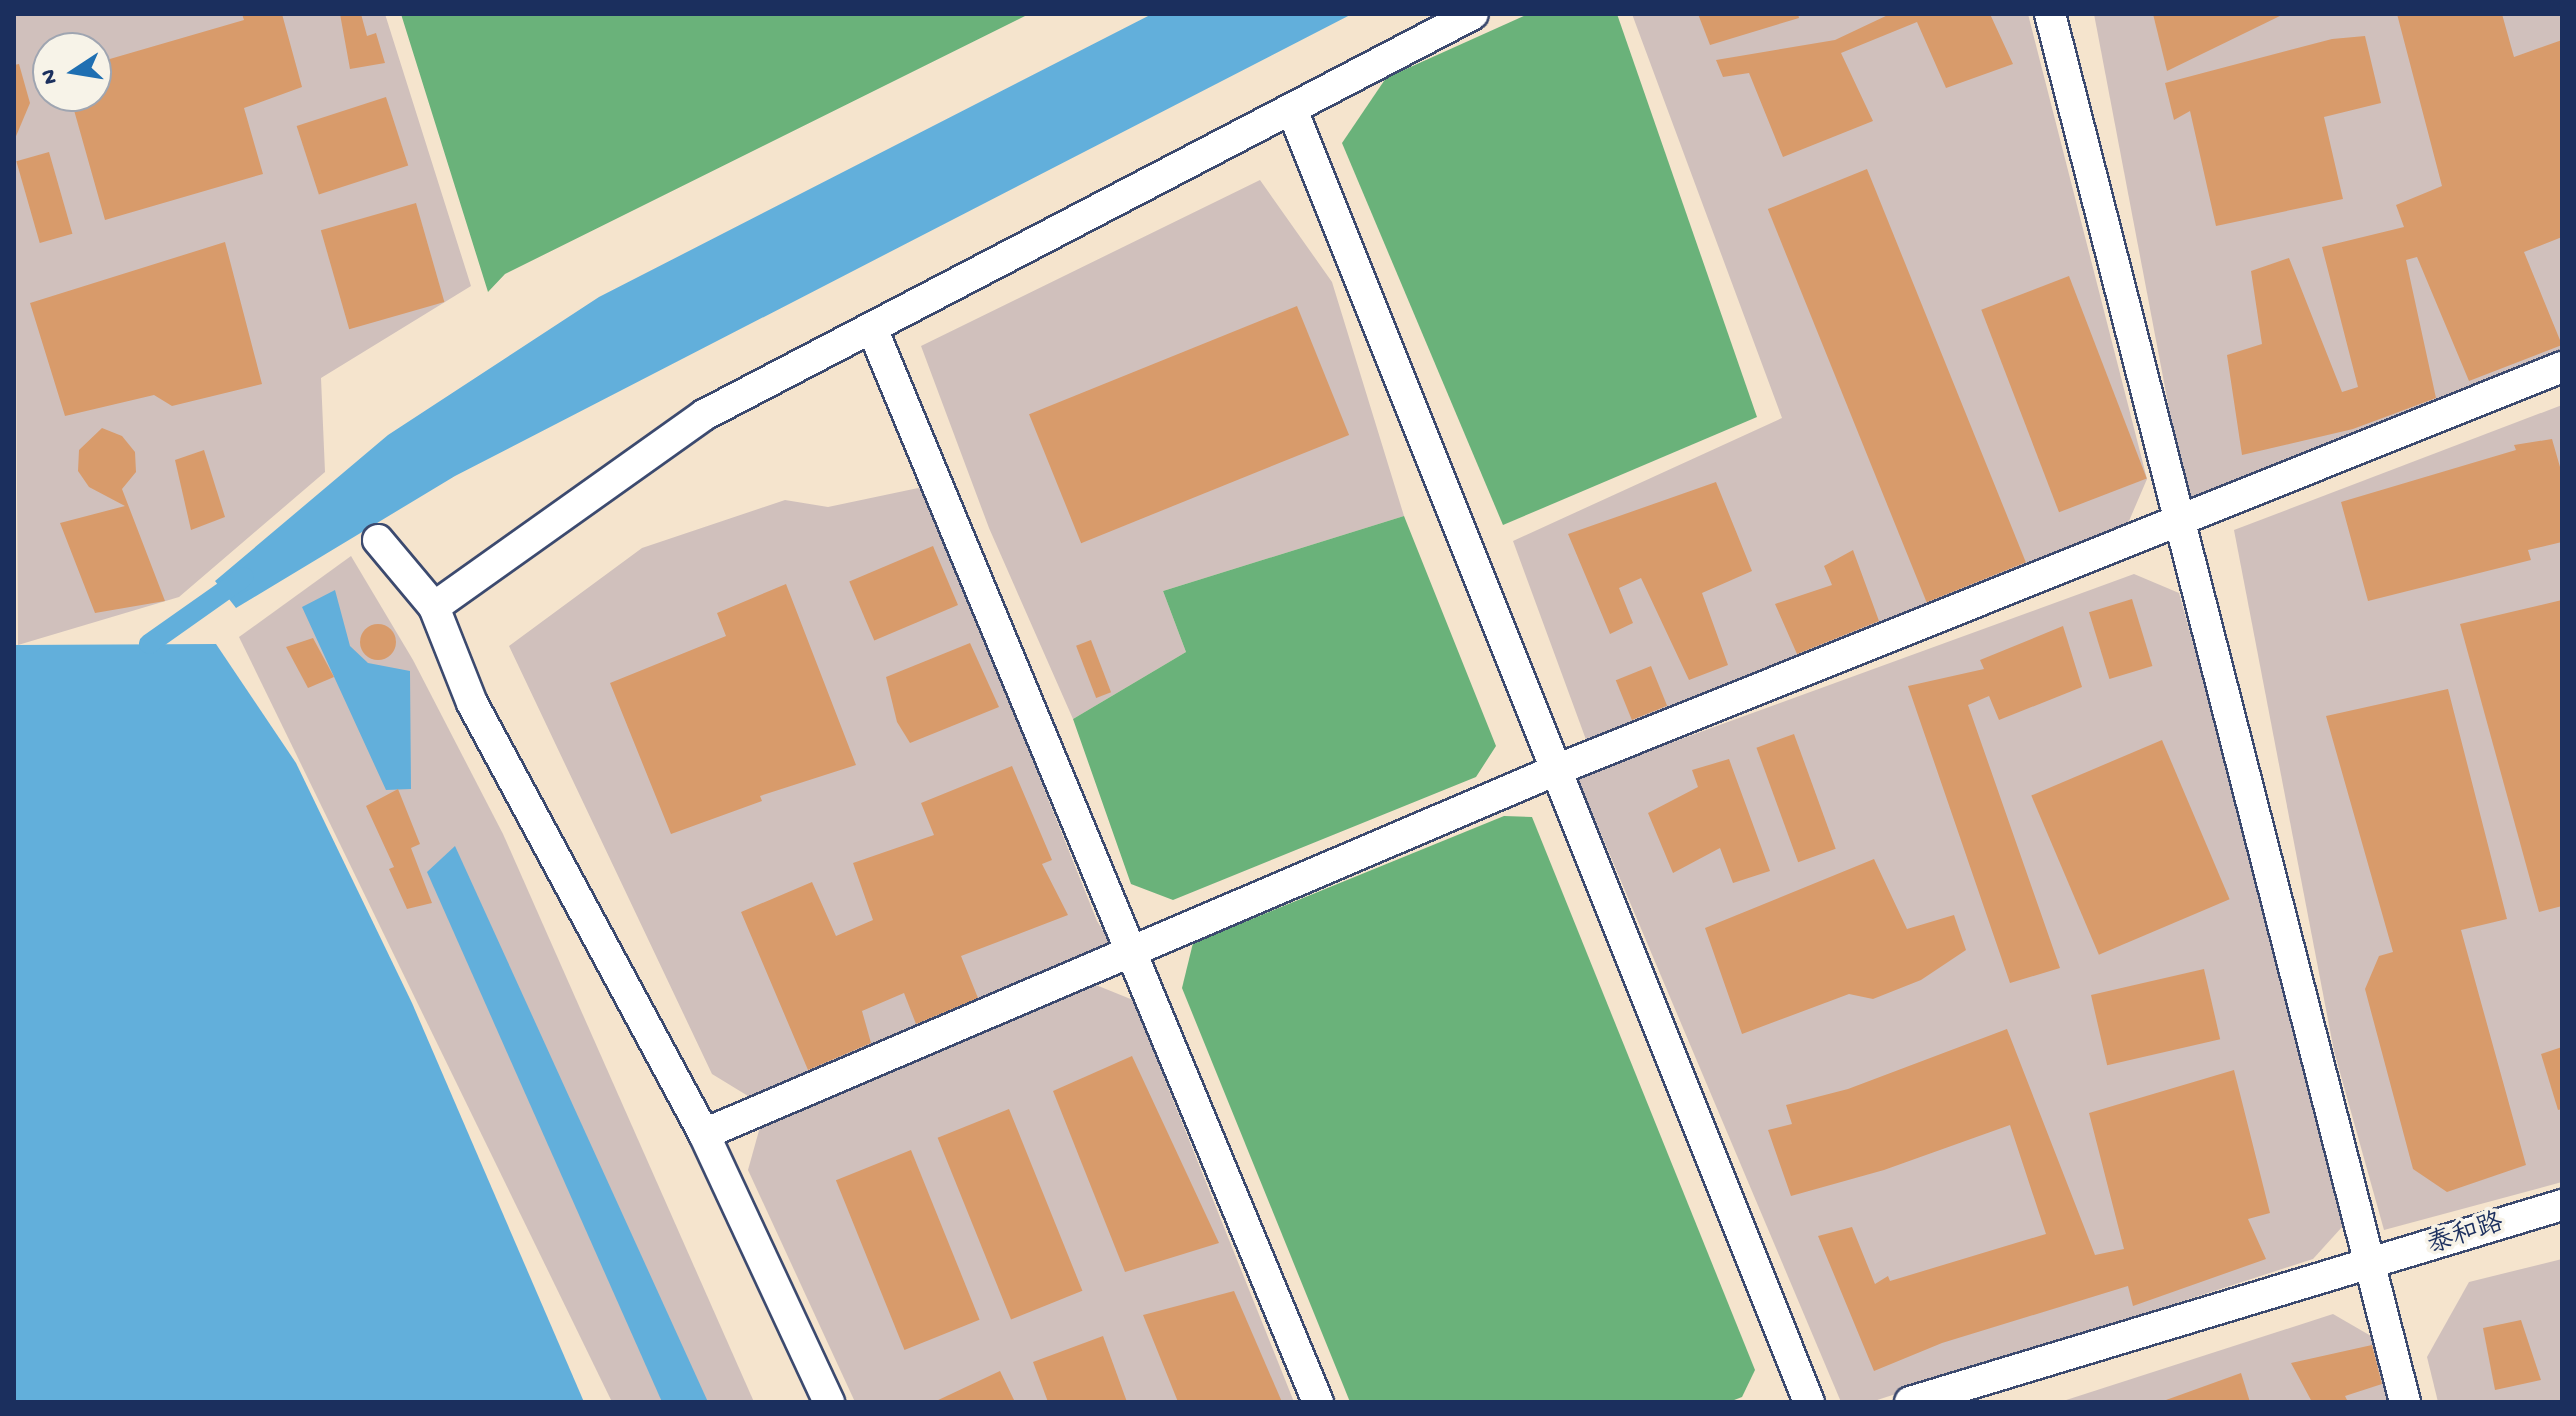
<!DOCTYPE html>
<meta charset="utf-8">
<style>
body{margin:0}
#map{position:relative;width:2576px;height:1416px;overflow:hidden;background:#f5e4cd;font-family:"Gochi Hand","LXGW WenKai TC",sans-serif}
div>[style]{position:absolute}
.industrial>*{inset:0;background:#d0c0bc}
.forest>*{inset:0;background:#6ab27a}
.water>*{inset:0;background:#62afdb}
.canal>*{height:20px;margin:-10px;padding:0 10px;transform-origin:10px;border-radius:10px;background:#62afdb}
.building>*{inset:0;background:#d89b6b;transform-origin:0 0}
.round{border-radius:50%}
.roads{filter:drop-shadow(2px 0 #3c4a6f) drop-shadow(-2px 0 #3c4a6f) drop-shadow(0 2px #3c4a6f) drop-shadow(0 -2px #3c4a6f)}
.minor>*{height:30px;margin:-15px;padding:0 15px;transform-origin:15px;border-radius:15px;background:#fff}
span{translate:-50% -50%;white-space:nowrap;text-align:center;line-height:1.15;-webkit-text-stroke:7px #f7f3e8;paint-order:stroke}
.street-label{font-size:26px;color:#1b2f5e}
.frame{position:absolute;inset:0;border:16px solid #1b2f5e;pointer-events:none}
.north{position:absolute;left:32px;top:32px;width:80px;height:80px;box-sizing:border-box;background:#f7f3e8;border:2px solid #9fa5b1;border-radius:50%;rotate:258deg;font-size:22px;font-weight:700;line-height:32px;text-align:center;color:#1b2f5e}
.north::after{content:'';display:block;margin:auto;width:28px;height:36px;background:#1f6fb2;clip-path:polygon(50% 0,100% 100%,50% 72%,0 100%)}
</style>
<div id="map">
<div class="industrial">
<div style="clip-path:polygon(evenodd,14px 14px,385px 14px,471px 286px,321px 378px,325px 472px,179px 597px,18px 645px,14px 14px,48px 48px,96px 48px,96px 96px,48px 96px,48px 48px)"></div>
<div style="clip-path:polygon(1632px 14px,2028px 14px,2147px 479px,2126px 528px,1592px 756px,1513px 541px,1782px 418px)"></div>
<div style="clip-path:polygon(2094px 14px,2562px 14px,2562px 359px,2190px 519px)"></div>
<div style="clip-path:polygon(1260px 180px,1332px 282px,1404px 516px,1163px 591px,1186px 652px,1073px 719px,989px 528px,921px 346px)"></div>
<div style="clip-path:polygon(2562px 405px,2562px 1182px,2384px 1230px,2334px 1051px,2234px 530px)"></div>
<div style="clip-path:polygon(923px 487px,1097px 921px,1113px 947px,766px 1107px,712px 1074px,509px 646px,642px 548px,785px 500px,828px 507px)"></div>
<div style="clip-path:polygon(351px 556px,413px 660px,503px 834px,754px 1402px,612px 1402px,239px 637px)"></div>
<div style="clip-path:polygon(2134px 574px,2179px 593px,2352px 1216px,2313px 1259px,1871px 1402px,1841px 1402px,1577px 777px)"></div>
<div style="clip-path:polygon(1096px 985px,1133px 1000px,1294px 1402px,855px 1402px,748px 1170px,760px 1127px)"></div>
<div style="clip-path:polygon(2562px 1259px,2562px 1402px,2438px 1402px,2427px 1357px,2469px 1282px)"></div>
<div style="clip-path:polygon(2333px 1314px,2371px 1336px,2388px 1402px,2060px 1402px)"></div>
</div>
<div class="forest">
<div style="clip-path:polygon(401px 14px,1029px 14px,505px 274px,488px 292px)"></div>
<div style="clip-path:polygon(1528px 14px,1617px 14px,1757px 417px,1503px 525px,1342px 143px,1386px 78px)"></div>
<div style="clip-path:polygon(1404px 516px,1496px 746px,1476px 777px,1173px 900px,1131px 884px,1073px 719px,1186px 652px,1163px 591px)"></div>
<div style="clip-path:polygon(1504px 816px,1532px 817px,1755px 1370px,1742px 1397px,1729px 1402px,1350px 1402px,1182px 988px,1193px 943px)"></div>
</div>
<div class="water">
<div style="clip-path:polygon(1152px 14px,1352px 14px,455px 476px,236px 608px,215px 581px,388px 435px,599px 297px)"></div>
<div style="clip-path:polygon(335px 590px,350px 646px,368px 663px,410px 671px,411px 789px,386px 790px,302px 607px)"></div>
<div style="clip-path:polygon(216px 644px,296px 763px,412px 1003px,584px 1402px,14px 1402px,14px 645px)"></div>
<div style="clip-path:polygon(455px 846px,708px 1402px,662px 1402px,427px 872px)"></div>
</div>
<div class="canal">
<div style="left:149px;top:644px;width:116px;rotate:-35.2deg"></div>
</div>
<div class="building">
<div style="clip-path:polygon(242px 14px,282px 14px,302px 87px,244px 108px,263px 174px,105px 220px,70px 96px,96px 96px,96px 63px,244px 20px)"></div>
<div style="clip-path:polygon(340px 14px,361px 14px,367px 36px,376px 33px,385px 63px,350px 69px)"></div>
<div style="clip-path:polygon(1698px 14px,1798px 14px,1799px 18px,1710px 45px)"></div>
<div style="clip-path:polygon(1890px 14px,1990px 14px,2013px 64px,1946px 88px,1917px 22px,1841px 53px,1873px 121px,1783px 157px,1749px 73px,1723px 77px,1716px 60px,1835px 40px)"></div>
<div style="clip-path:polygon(2153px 14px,2284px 14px,2167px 71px)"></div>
<div style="clip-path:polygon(2397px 14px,2502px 14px,2514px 57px,2562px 40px,2562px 237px,2524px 252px,2562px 345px,2469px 381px,2417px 257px,2406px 260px,2436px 398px,2353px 429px,2242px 455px,2227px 355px,2262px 344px,2251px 271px,2289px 258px,2342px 392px,2358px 387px,2322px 247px,2404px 227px,2396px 205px,2442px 186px)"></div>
<div style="clip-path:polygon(2365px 36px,2381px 103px,2324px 117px,2343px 199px,2216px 226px,2190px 111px,2174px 120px,2165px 83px,2332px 39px)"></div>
<div style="clip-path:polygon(19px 64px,30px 103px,14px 141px,14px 65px)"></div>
<div style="left:386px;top:97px;width:72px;height:94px;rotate:72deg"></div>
<div style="left:49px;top:152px;width:85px;height:34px;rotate:74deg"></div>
<div style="left:1867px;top:169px;width:424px;height:107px;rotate:68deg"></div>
<div style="left:416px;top:203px;width:103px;height:99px;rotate:74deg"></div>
<div style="clip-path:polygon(225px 242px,262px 384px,172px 406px,154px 395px,65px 416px,30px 303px)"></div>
<div style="left:2069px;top:276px;width:217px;height:94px;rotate:69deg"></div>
<div style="left:1297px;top:306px;width:139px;height:289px;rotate:68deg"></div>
<div style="clip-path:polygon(102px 428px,122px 436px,135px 452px,136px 472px,122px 489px,165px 601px,95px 613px,60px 523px,125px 506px,89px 487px,78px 471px,79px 450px)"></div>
<div style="clip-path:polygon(2552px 439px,2562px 474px,2562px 542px,2528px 550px,2531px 560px,2368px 601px,2341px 502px,2516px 450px,2514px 445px)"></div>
<div style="clip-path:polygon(204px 450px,225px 517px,191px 530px,175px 460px)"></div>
<div style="clip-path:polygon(1716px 482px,1752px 571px,1702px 593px,1728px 665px,1689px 680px,1641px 578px,1619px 588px,1633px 623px,1610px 634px,1568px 534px)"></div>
<div style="left:933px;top:546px;width:64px;height:91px;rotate:67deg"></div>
<div style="clip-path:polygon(1853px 550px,1879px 621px,1797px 654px,1775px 604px,1832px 585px,1824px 566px)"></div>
<div style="clip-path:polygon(786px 584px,856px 765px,760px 796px,762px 801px,671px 834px,610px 683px,726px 636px,717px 613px)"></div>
<div style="left:2132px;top:599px;width:70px;height:45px;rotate:73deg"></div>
<div style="clip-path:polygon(2562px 600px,2562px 906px,2539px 912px,2460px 624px)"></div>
<div class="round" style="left:360px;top:624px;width:36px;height:36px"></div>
<div style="clip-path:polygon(2063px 626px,2082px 687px,1999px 720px,1989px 696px,1968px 705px,2060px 968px,2010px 983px,1908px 686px,1984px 669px,1980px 660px)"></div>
<div style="clip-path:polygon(313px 638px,334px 677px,308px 688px,286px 647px)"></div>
<div style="left:1091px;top:640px;width:56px;height:16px;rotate:69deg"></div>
<div style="clip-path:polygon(970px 643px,999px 707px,910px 743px,897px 722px,886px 677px)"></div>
<div style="left:1651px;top:666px;width:43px;height:38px;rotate:68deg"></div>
<div style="clip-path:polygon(2448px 689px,2507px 919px,2461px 930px,2526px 1165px,2447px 1192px,2413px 1169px,2365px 989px,2379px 956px,2393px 952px,2326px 716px)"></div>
<div style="left:1794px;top:734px;width:122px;height:40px;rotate:70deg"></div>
<div style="left:2162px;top:740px;width:173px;height:142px;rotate:67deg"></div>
<div style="clip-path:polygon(1729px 759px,1770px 871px,1733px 883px,1720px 848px,1673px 873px,1648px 813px,1698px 787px,1692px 770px)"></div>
<div style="clip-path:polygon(1012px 766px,1052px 860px,1042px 864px,1068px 915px,961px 956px,978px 998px,916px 1024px,904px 993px,862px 1011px,871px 1043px,808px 1070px,741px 912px,812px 882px,836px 936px,873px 920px,853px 863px,934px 835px,921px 803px)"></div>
<div style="clip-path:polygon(398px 789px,420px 844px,411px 848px,432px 903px,407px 909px,389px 869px,394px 867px,366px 806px)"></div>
<div style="clip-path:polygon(1874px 859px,1907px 929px,1954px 915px,1966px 950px,1921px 980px,1873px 999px,1849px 994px,1742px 1034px,1705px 928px)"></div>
<div style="left:2204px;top:969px;width:72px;height:116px;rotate:77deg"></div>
<div style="clip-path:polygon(2007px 1029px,2095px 1255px,2124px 1249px,2089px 1113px,2234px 1070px,2270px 1213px,2248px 1219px,2266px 1259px,2133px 1306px,2128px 1286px,1942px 1343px,1874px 1371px,1818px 1236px,1852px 1227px,1875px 1284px,1888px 1276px,1890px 1281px,2046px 1234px,2010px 1125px,1884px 1170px,1791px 1196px,1768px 1130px,1792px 1124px,1786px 1105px,1848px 1089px)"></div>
<div style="clip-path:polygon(2562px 1047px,2562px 1109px,2558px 1110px,2541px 1054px)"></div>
<div style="clip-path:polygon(1132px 1056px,1219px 1243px,1125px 1272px,1053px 1091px)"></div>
<div style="left:1009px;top:1109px;width:196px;height:77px;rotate:68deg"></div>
<div style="left:911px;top:1150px;width:183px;height:81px;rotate:68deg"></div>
<div style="clip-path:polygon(1234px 1291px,1282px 1402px,1178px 1402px,1143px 1315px)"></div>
<div style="clip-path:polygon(2521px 1320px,2541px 1380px,2495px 1390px,2483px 1328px)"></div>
<div style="clip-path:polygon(1103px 1336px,1127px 1402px,1048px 1402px,1033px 1362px)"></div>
<div style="clip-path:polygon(2372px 1345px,2382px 1384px,2345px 1396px,2348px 1402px,2312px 1402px,2291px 1363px)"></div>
<div style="clip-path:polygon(1000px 1371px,1015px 1402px,934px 1402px)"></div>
<div style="clip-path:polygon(2241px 1373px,2250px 1402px,2167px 1402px,2166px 1400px)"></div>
</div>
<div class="roads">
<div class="minor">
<div style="left:2050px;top:14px;width:1433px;rotate:75.65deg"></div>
<div style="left:1293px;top:112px;width:1389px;rotate:68.2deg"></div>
<div style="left:872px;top:328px;width:1163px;rotate:67.45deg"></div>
<div style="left:378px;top:540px;width:87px;rotate:50.1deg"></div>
<div style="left:434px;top:607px;width:103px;rotate:68.4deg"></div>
<div style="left:472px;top:703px;width:489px;rotate:61.7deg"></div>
<div style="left:704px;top:1134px;width:296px;rotate:65deg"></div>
<div style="left:434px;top:607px;width:331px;rotate:-35.4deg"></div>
<div style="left:704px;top:415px;width:867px;rotate:-27.54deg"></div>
<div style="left:704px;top:1134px;width:926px;rotate:-23.13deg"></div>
<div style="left:1556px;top:770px;width:1084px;rotate:-21.83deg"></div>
<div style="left:1910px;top:1402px;width:681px;rotate:-16.81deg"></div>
</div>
</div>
<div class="street-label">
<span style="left:2466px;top:1236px;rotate:-18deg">泰和路</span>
</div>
<div class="frame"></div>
<div class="north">N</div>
</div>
